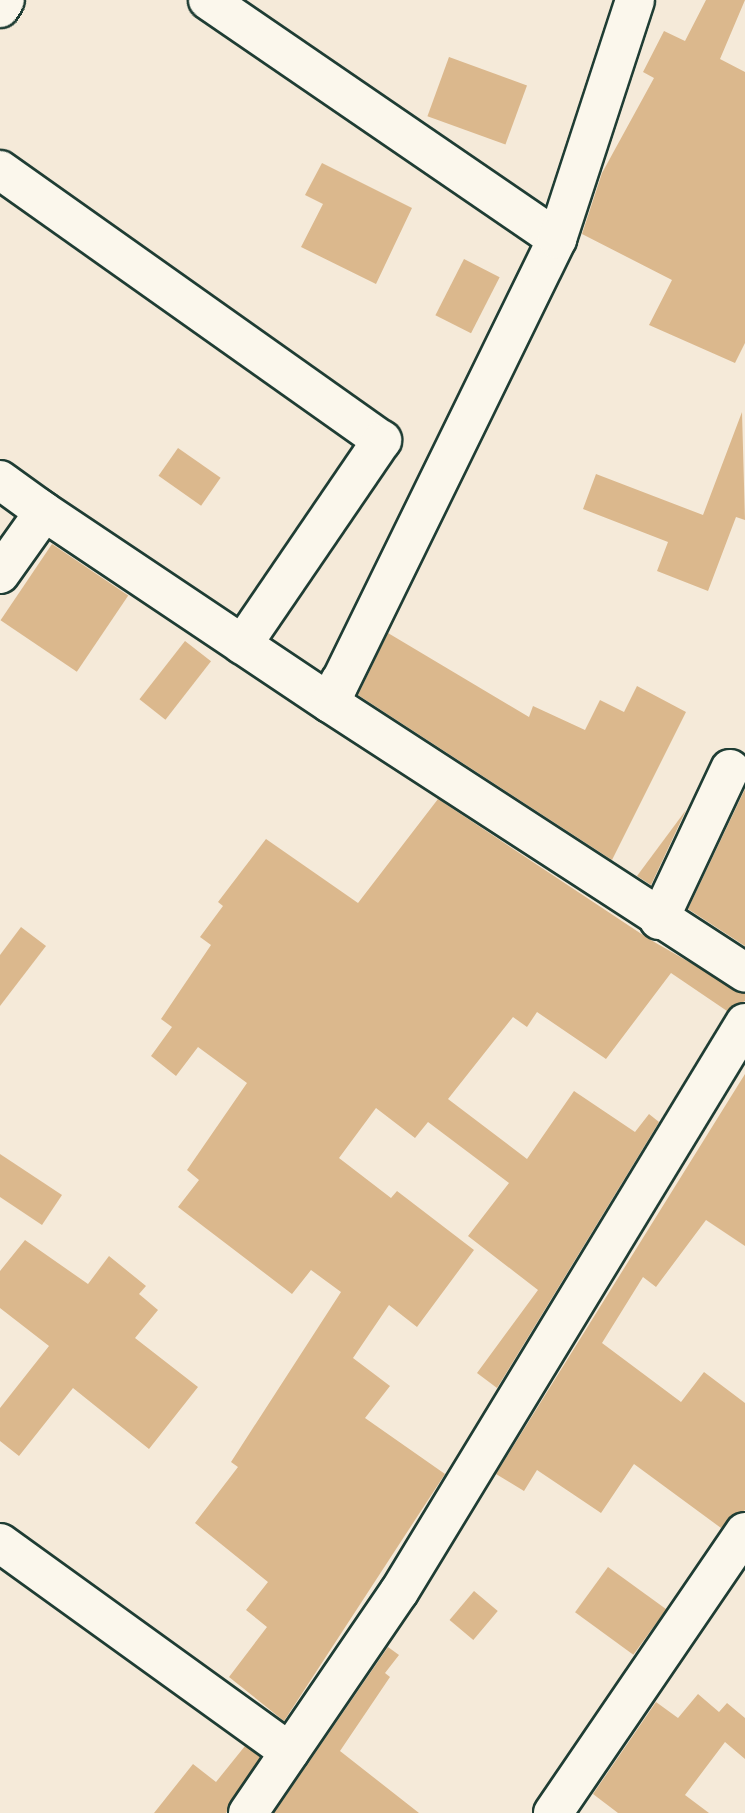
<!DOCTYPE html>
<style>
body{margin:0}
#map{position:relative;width:745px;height:1813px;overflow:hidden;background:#f5ead9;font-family:Delius,sans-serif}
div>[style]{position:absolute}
.building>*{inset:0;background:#dbb88d;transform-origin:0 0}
.roads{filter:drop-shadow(2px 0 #1f3d34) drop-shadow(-2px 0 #1f3d34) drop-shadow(0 2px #1f3d34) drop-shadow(0 -2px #1f3d34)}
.minor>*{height:38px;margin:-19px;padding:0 19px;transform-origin:19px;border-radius:19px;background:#fbf7ec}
span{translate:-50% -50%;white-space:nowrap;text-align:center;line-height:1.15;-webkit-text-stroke:5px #fbf7ec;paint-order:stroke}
</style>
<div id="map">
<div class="building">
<div style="clip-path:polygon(706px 0,745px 0,720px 59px,745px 72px,745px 343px,735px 363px,649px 325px,672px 280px,582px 234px,602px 173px,654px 78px,643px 72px,664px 31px,685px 41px)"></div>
<div style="left:449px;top:57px;width:83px;height:63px;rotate:20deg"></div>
<div style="clip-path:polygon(322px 163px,412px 208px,376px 284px,301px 247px,323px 204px,305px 195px)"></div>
<div style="left:464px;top:259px;width:40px;height:63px;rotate:27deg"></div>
<div style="clip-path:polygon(742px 412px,745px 520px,736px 517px,708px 591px,657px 571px,668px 542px,583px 509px,596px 474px,703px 515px)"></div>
<div style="left:178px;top:448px;width:52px;height:34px;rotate:35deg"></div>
<div style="left:52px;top:544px;width:92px;height:92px;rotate:34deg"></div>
<div style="clip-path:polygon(388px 633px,529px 717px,533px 706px,585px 730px,600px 700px,624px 712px,637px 686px,686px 712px,612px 860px,358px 695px)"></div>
<div style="left:185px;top:641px;width:33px;height:74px;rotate:38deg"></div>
<div style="clip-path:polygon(745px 789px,745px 946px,688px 909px)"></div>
<div style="clip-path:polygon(438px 799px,649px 939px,745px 994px,745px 1001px,727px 1011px,671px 973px,606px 1059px,537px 1012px,527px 1027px,513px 1017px,448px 1099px,527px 1159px,574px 1091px,635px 1132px,649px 1114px,659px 1122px,497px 1388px,477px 1373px,538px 1290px,468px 1236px,509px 1183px,428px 1122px,415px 1138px,376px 1108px,339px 1158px,391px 1198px,397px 1191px,474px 1250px,417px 1327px,389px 1305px,353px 1358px,390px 1386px,365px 1418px,445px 1474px,284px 1721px,229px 1677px,267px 1627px,246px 1610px,268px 1582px,195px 1523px,238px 1467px,231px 1462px,341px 1292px,311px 1270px,292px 1294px,178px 1207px,199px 1180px,187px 1170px,247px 1083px,198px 1047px,176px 1076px,151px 1056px,172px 1027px,161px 1019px,211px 945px,200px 937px,223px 906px,218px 902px,266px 839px,358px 903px)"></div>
<div style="clip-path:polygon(686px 810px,651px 885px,637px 876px)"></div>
<div style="clip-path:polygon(21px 927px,46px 946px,0 1006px,0 955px)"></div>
<div style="clip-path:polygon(745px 1074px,745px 1246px,706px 1220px,656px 1287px,643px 1277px,602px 1343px,681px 1402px,704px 1372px,745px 1403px,745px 1510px,721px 1528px,634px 1464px,601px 1513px,537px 1470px,524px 1491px,496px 1474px)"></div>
<div style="clip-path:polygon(0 1154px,62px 1195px,42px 1225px,0 1197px)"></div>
<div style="clip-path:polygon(25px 1240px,88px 1284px,109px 1256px,146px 1286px,139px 1294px,158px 1310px,135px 1338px,198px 1387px,149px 1449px,73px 1388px,19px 1456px,0 1441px,0 1408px,49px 1346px,0 1308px,0 1271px)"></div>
<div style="left:608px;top:1567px;width:72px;height:56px;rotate:36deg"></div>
<div style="left:474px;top:1591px;width:31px;height:38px;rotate:40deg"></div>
<div style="clip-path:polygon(388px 1647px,399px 1655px,385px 1673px,390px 1677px,340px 1751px,419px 1813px,274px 1813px)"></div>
<div style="clip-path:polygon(698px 1694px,719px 1712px,727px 1703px,745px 1718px,745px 1759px,725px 1742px,685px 1795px,709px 1813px,618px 1813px,593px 1794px,656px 1702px,678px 1718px)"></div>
<div style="clip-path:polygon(245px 1746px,260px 1757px,226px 1813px,154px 1813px,193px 1764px,216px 1782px)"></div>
</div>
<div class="roads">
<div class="minor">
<div style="left:208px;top:0;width:423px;rotate:34.4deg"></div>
<div style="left:0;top:8px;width:9px;rotate:-58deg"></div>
<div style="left:0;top:170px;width:468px;rotate:35.3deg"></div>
<div style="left:382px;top:440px;width:248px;rotate:124.3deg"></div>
<div style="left:0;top:480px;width:54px;rotate:36deg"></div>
<div style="left:44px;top:512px;width:76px;rotate:125.4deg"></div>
<div style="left:37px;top:507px;width:353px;rotate:33.8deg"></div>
<div style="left:330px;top:703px;width:517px;rotate:-63.93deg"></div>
<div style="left:557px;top:239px;width:251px;rotate:-71.9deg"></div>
<div style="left:340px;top:681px;width:24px;rotate:114deg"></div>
<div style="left:330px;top:703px;width:495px;rotate:33deg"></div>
<div style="left:659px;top:920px;width:167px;rotate:-64.8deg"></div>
<div style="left:0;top:1543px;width:357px;rotate:35.8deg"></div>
<div style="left:248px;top:1813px;width:268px;rotate:-55.7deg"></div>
<div style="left:399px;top:1592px;width:666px;rotate:-58.7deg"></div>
<div style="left:553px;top:1813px;width:340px;rotate:-55.7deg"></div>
</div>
</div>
</div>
